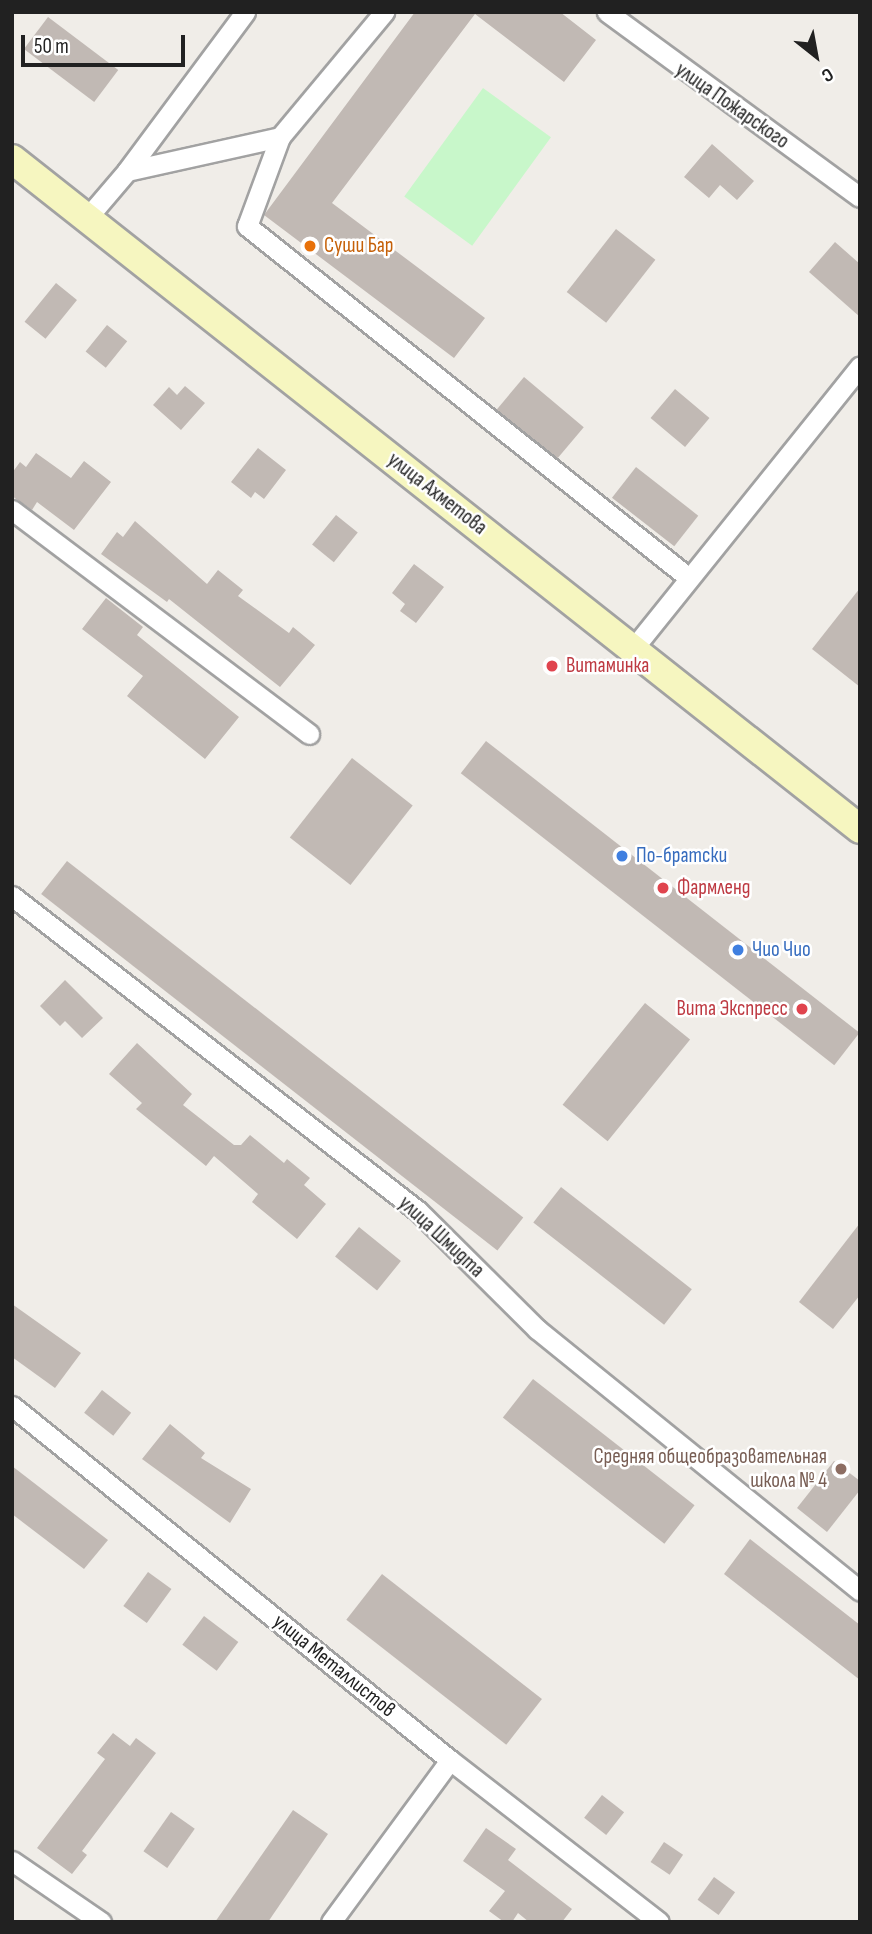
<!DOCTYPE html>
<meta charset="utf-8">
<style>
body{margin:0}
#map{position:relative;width:872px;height:1934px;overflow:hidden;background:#f0ede8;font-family:"Sofia Sans Condensed",sans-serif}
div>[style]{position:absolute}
.park>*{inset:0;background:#c8f7ca;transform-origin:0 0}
.building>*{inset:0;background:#c1b9b4;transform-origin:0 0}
.roads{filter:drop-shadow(2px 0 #a2a2a2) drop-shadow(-2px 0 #a2a2a2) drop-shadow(0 2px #a2a2a2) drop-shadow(0 -2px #a2a2a2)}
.street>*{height:19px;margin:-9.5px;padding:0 9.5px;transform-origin:9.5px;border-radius:9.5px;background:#fff}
.secondary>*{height:28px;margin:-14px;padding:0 14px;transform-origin:14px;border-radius:14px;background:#f6f6c0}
.dots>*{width:19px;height:19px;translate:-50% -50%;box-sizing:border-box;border:4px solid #fff;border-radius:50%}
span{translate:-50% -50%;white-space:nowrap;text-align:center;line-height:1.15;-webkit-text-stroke:5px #fff;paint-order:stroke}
.street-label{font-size:21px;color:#212121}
.food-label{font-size:21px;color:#c56008}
.left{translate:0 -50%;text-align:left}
.health-label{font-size:21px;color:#be3a42}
.right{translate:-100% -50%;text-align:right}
.shop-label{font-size:21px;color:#366cbe}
.education-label{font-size:21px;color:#785e54}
.frame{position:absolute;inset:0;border:14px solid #212121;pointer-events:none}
.north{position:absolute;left:781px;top:21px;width:70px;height:70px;-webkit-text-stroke:5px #fff;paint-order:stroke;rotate:149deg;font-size:19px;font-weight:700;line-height:28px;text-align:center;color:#212121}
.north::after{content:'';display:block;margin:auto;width:24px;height:32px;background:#212121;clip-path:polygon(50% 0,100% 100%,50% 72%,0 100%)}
.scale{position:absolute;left:21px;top:35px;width:164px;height:32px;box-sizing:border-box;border:4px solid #212121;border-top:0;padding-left:9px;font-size:21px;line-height:24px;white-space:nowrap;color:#212121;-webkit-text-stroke:5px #fff;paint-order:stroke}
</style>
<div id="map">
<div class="park">
<div style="left:483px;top:88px;width:84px;height:134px;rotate:36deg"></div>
</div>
<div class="building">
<div style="clip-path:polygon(415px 12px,560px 12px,596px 40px,564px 82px,475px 14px,332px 203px,485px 318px,454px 358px,264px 215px)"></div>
<div style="left:48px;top:17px;width:88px;height:40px;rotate:37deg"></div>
<div style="clip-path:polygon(712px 144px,754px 181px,737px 200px,720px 185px,709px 198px,684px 177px)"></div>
<div style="left:616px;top:229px;width:50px;height:80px;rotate:38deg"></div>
<div style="clip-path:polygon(835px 242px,860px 264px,860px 317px,809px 272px)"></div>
<div style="left:56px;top:283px;width:27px;height:50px;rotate:39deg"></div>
<div style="left:107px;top:325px;width:26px;height:34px;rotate:39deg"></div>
<div style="left:524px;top:377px;width:78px;height:43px;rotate:40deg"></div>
<div style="clip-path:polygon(185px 386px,205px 403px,181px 430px,153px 405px,169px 387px,177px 395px)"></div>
<div style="left:675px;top:389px;width:45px;height:38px;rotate:40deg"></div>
<div style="clip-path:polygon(258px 448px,286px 470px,264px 499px,255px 492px,251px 498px,231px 482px)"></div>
<div style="clip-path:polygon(36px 453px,71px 478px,84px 461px,111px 482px,74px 530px,37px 502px,32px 510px,12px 496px,12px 473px,20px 462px,26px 467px)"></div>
<div style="left:636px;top:467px;width:79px;height:39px;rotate:38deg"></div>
<div style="left:336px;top:515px;width:28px;height:38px;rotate:39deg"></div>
<div style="clip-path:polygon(135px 521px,207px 584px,218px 570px,243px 590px,238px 596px,289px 633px,293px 627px,315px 645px,280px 687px,169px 599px,167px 602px,101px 554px,117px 532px,123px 537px)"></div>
<div style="clip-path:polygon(414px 564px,444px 587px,416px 623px,400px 611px,405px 604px,392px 593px)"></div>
<div style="clip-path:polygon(860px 588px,860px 687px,812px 649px)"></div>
<div style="clip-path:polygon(106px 598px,143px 627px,137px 635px,239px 717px,205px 759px,127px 696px,143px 676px,82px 629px)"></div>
<div style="left:486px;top:741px;width:474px;height:41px;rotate:38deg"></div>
<div style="left:352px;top:758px;width:77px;height:101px;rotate:38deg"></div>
<div style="left:67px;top:861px;width:579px;height:42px;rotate:38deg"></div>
<div style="clip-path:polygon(65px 980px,103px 1018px,82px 1038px,65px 1021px,60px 1026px,40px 1006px)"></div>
<div style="left:645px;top:1003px;width:58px;height:131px;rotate:39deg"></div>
<div style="clip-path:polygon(137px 1043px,192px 1094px,183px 1105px,234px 1145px,241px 1145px,250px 1135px,284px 1163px,287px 1159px,310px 1178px,304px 1185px,326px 1204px,297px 1239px,252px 1202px,258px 1194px,214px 1156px,206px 1166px,136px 1109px,142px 1103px,109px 1074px)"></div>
<div style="left:561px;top:1187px;width:166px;height:45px;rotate:38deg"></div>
<div style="clip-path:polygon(860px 1223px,860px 1295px,833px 1329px,799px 1302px)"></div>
<div style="left:359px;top:1227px;width:54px;height:38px;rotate:39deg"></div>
<div style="clip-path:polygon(12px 1304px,81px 1353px,55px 1388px,12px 1357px)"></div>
<div style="left:533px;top:1379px;width:205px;height:49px;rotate:38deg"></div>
<div style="left:102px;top:1390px;width:37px;height:29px;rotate:38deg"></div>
<div style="clip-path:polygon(170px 1424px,205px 1453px,201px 1458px,251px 1489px,230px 1523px,142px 1459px)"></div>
<div style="clip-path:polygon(834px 1461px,860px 1481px,860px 1490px,827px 1532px,797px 1508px)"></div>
<div style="clip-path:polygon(12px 1466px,108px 1540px,84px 1569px,12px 1514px)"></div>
<div style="clip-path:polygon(750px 1539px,860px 1625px,860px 1680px,724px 1574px)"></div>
<div style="left:148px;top:1572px;width:29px;height:42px;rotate:36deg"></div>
<div style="left:382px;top:1574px;width:203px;height:58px;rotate:38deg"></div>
<div style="left:204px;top:1616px;width:43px;height:36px;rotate:37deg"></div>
<div style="clip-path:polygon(113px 1733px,130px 1746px,136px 1738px,156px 1753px,82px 1851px,87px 1855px,72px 1874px,37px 1848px,105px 1759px,97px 1753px)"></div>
<div style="left:602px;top:1795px;width:28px;height:29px;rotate:38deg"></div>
<div style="clip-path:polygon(293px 1810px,328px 1834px,268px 1922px,215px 1922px)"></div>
<div style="left:171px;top:1812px;width:29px;height:48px;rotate:35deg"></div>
<div style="clip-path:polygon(486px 1828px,516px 1849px,508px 1860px,572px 1909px,562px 1922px,529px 1922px,518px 1913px,512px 1922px,504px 1922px,489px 1911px,505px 1891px,463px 1861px)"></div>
<div style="left:664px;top:1842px;width:23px;height:24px;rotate:34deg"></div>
<div style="left:714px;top:1877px;width:26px;height:28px;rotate:36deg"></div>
</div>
<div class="roads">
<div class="street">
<div style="left:607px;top:12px;width:313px;rotate:36.2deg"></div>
<div style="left:280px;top:137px;width:95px;rotate:110.3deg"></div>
<div style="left:247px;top:226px;width:565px;rotate:38.53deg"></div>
<div style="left:127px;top:171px;width:198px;rotate:-53.4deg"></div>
<div style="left:87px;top:218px;width:62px;rotate:-49.6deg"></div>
<div style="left:127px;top:171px;width:157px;rotate:-12.5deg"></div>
<div style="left:280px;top:137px;width:163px;rotate:-50.2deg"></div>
<div style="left:12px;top:510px;width:372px;rotate:37deg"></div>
<div style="left:632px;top:650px;width:364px;rotate:-51.2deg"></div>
<div style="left:12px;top:896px;width:514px;rotate:37.81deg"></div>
<div style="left:418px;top:1211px;width:168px;rotate:44.8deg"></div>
<div style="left:537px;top:1329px;width:416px;rotate:39deg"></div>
<div style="left:12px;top:1406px;width:563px;rotate:38.95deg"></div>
<div style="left:450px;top:1760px;width:264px;rotate:37.8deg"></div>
<div style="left:12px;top:1861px;width:108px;rotate:34.4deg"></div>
<div style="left:331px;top:1922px;width:201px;rotate:-53.7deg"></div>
</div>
<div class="secondary">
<div style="left:12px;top:159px;width:1081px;rotate:38.31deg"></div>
</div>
</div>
<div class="dots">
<div style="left:310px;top:246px;background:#e8710a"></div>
<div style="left:552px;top:666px;background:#e0444e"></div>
<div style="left:622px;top:856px;background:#3f7fe0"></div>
<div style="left:663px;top:888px;background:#e0444e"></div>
<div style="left:738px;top:950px;background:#3f7fe0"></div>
<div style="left:802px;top:1009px;background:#e0444e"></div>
<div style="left:841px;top:1469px;background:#8d6e63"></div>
</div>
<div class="street-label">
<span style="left:732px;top:106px;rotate:35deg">улица Пожарского</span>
<span style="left:437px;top:494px;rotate:38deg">улица Ахметова</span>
<span style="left:441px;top:1237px;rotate:43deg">улица Шмидта</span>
<span style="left:334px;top:1666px;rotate:39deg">улица Металлистов</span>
</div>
<div class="food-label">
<span class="left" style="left:324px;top:246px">Суши Бар</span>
</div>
<div class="health-label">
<span class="left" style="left:566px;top:666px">Витаминка</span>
<span class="left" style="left:677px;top:888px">Фармленд</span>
<span class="right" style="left:788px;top:1009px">Вита Экспресс</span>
</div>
<div class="shop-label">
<span class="left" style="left:636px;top:856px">По-братски</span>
<span class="left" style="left:752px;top:950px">Чио Чио</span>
</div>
<div class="education-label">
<span class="right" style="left:827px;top:1469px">Средняя общеобразовательная<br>школа № 4</span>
</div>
<div class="frame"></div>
<div class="north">С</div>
<div class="scale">50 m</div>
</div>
